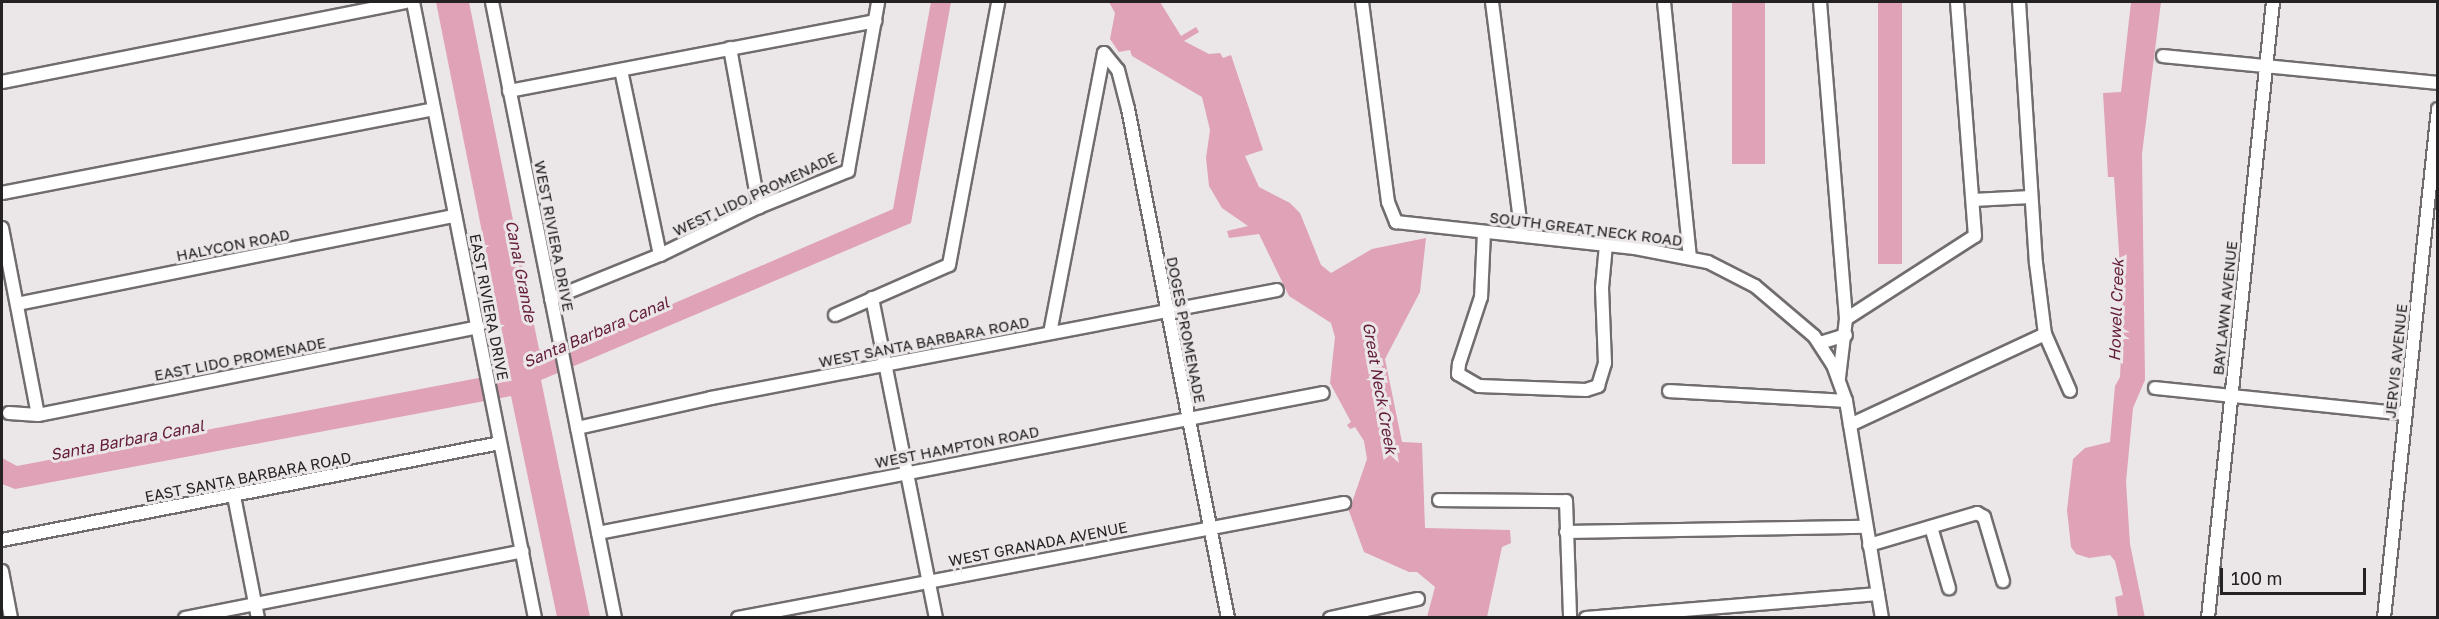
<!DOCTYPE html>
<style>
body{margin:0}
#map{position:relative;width:2439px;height:619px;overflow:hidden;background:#ebe7e8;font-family:"Golos Text",sans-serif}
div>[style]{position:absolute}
.water>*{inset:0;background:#dfa2b6;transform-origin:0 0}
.roads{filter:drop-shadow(2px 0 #716d6e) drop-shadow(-2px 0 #716d6e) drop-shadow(0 2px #716d6e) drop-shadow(0 -2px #716d6e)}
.minor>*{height:12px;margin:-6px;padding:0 6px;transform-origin:6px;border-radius:6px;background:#fff}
span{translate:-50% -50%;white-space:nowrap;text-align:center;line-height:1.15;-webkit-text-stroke:6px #ebe7e8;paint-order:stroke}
.street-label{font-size:15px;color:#242223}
.water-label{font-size:16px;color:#631c3a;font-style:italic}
.frame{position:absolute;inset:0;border:3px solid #242223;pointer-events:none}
.scale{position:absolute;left:2220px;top:568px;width:146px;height:27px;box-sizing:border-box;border:3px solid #242223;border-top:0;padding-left:8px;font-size:18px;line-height:21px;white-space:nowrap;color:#242223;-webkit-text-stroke:4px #ebe7e8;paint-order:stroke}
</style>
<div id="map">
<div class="water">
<div style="clip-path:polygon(436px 2px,469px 2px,539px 349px,554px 355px,893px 209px,931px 2px,951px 2px,911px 223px,541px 380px,590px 617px,557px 617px,511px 396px,15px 489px,2px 484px,2px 458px,17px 466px,510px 372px)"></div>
<div style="clip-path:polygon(1109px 2px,1160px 2px,1181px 36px,1196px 27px,1199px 32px,1184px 41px,1209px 54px,1220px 53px,1223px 58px,1231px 55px,1263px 150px,1245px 156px,1259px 187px,1290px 203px,1300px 213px,1321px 265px,1331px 273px,1372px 249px,1426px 238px,1420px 292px,1385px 359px,1402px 442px,1422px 443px,1425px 528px,1510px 530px,1511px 543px,1502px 547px,1487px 617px,1427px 617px,1435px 587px,1417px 572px,1409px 572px,1364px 552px,1349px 511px,1367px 459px,1364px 441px,1355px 427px,1350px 429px,1347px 425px,1351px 422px,1330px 383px,1335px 337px,1331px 323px,1289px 296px,1259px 234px,1229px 238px,1227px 231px,1248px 226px,1222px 208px,1209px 186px,1206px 158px,1210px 130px,1202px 97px,1132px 56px,1130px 50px,1119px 52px,1110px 39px,1115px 13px)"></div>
<div style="left:1732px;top:2px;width:33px;height:162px"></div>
<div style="left:1878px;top:2px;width:24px;height:262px"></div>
<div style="clip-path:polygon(2131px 2px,2161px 2px,2142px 154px,2145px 380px,2133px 408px,2126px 482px,2130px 544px,2145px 618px,2118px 617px,2115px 597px,2123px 595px,2115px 561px,2110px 555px,2089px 558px,2076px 554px,2071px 547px,2067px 510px,2073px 459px,2085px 448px,2110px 442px,2115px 386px,2120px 377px,2123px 313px,2114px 177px,2108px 177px,2103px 93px,2121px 92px)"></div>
</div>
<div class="roads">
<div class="minor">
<div style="left:413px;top:2px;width:628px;rotate:78.8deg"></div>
<div style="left:492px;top:2px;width:628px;rotate:78.71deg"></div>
<div style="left:1362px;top:2px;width:202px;rotate:82.6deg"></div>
<div style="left:1388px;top:202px;width:22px;rotate:68deg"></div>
<div style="left:1396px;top:222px;width:240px;rotate:6.2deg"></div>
<div style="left:1635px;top:248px;width:74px;rotate:10.9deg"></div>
<div style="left:1708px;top:262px;width:53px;rotate:27.1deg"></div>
<div style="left:1755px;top:286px;width:77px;rotate:40.3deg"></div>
<div style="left:1814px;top:336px;width:35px;rotate:57deg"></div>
<div style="left:1833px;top:365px;width:38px;rotate:70deg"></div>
<div style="left:1846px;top:401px;width:220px;rotate:80.6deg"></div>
<div style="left:1492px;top:2px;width:235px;rotate:82.7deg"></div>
<div style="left:1664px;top:2px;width:256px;rotate:84.2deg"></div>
<div style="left:1820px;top:2px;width:318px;rotate:85.3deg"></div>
<div style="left:1846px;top:319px;width:59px;rotate:96.8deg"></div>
<div style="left:2019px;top:2px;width:262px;rotate:86.3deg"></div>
<div style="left:2036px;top:263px;width:72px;rotate:82.8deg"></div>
<div style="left:2045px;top:334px;width:62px;rotate:66.3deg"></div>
<div style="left:730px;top:48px;width:162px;rotate:79.7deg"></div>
<div style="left:1104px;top:53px;width:22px;rotate:51deg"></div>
<div style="left:1118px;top:70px;width:40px;rotate:75.6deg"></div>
<div style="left:1128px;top:109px;width:519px;rotate:78.89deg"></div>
<div style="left:2163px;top:56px;width:276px;rotate:5.6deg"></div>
<div style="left:621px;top:70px;width:189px;rotate:78.1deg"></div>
<div style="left:2px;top:82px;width:411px;rotate:-11.2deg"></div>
<div style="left:509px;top:91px;width:373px;rotate:-10.8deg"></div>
<div style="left:2px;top:193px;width:440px;rotate:-11deg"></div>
<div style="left:1974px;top:200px;width:56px;rotate:-3.1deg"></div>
<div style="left:2px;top:228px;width:190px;rotate:79.1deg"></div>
<div style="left:1484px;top:232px;width:65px;rotate:92.6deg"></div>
<div style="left:1481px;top:297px;width:71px;rotate:108.2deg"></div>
<div style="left:1459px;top:364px;width:10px;rotate:96deg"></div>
<div style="left:1458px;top:374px;width:24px;rotate:30deg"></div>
<div style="left:1479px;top:386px;width:107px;rotate:2.1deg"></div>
<div style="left:1586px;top:390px;width:13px;rotate:-18deg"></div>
<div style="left:1598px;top:386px;width:24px;rotate:-73deg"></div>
<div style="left:1605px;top:363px;width:75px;rotate:-92.3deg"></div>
<div style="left:1602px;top:288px;width:43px;rotate:-84.7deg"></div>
<div style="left:872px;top:298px;width:326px;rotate:78.7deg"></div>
<div style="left:551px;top:299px;width:118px;rotate:-22deg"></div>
<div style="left:660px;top:255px;width:110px;rotate:-25.9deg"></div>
<div style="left:759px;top:207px;width:96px;rotate:-22deg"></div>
<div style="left:848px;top:171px;width:172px;rotate:-79.9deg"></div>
<div style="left:17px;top:304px;width:447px;rotate:-11.4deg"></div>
<div style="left:835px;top:315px;width:124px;rotate:-23.7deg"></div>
<div style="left:949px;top:265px;width:268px;rotate:-79.4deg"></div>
<div style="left:1846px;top:319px;width:153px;rotate:-32.8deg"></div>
<div style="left:1975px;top:236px;width:235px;rotate:-94.4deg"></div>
<div style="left:1050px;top:333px;width:285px;rotate:-79.1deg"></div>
<div style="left:1820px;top:343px;width:27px;rotate:-17deg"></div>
<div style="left:2155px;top:388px;width:252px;rotate:5.9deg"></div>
<div style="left:1669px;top:391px;width:177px;rotate:3.2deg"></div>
<div style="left:9px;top:413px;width:29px;rotate:4deg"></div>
<div style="left:38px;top:415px;width:449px;rotate:-11.3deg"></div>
<div style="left:1850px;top:425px;width:215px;rotate:-25deg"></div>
<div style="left:577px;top:428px;width:137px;rotate:-12.6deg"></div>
<div style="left:711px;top:398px;width:576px;rotate:-10.8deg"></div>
<div style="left:234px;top:496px;width:124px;rotate:78.9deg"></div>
<div style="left:1439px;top:500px;width:127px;rotate:0.5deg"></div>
<div style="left:1566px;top:501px;width:117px;rotate:88deg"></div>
<div style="left:1931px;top:527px;width:64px;rotate:73.6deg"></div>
<div style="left:1566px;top:532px;width:299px;rotate:-1deg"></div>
<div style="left:598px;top:533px;width:738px;rotate:-10.93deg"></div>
<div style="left:2px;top:540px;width:507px;rotate:-11.02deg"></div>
<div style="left:1869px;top:545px;width:113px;rotate:-16.5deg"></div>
<div style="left:1977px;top:513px;width:8px;rotate:30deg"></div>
<div style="left:1984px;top:517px;width:67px;rotate:73.5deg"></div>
<div style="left:2px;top:571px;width:48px;rotate:79.2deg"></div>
<div style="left:185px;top:618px;width:344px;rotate:-11.2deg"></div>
<div style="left:738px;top:618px;width:617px;rotate:-10.75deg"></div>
<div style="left:1330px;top:618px;width:90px;rotate:-12.2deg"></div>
<div style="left:1586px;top:618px;width:293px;rotate:-4.7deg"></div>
<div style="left:2208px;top:618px;width:619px;rotate:-83.98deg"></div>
<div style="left:2384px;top:618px;width:512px;rotate:-83.94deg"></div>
</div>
</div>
<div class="street-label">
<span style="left:755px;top:194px;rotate:-25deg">WEST LIDO PROMENADE</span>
<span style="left:1586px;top:229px;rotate:7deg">SOUTH GREAT NECK ROAD</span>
<span style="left:554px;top:236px;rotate:79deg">WEST RIVIERA DRIVE</span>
<span style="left:233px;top:245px;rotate:-11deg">HALYCON ROAD</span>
<span style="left:489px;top:307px;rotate:79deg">EAST RIVIERA DRIVE</span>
<span style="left:2225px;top:308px;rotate:-84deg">BAYLAWN AVENUE</span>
<span style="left:1186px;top:330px;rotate:79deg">DOGES PROMENADE</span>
<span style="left:924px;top:342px;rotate:-11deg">WEST SANTA BARBARA ROAD</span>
<span style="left:240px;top:359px;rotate:-11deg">EAST LIDO PROMENADE</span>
<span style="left:2396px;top:361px;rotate:-84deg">JERVIS AVENUE</span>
<span style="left:957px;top:447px;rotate:-11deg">WEST HAMPTON ROAD</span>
<span style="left:248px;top:477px;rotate:-11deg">EAST SANTA BARBARA ROAD</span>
<span style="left:1038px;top:544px;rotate:-11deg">WEST GRANADA AVENUE</span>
</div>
<div class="water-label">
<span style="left:521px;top:271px;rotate:79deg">Canal Grande</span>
<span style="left:2116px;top:310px;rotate:-88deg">Howell Creek</span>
<span style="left:596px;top:332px;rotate:-23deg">Santa Barbara Canal</span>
<span style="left:1380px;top:388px;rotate:80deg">Great Neck Creek</span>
<span style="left:127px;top:440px;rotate:-11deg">Santa Barbara Canal</span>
</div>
<div class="frame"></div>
<div class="scale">100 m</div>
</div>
